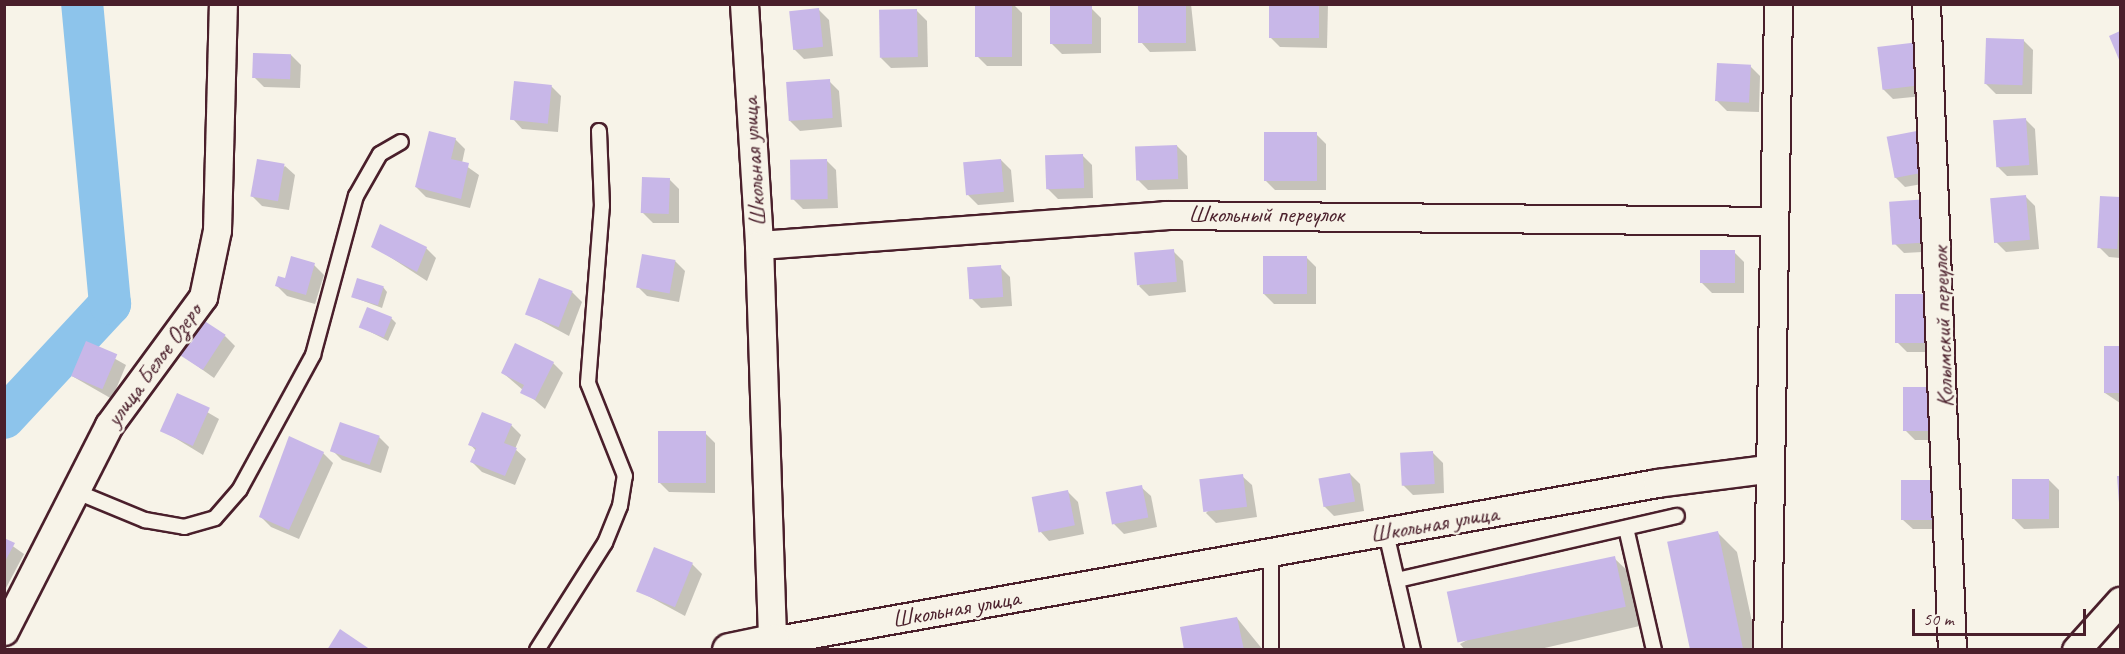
<!DOCTYPE html>
<meta charset="utf-8">
<style>
body{margin:0}
#map{position:relative;width:2125px;height:654px;overflow:hidden;background:#f7f3e8;font-family:Caveat,sans-serif}
div>[style]{position:absolute}
.shadow>*{inset:0;background:#0003}
.river>*{height:42px;margin:-21px;padding:0 21px;transform-origin:21px;border-radius:21px;background:#8dc4eb}
.building>*{inset:0;background:#c8b7e8;transform-origin:0 0}
.roads{filter:drop-shadow(2px 0 #4a1f2b) drop-shadow(-2px 0 #4a1f2b) drop-shadow(0 2px #4a1f2b) drop-shadow(0 -2px #4a1f2b)}
.lane>*{height:14px;margin:-7px;padding:0 7px;transform-origin:7px;border-radius:7px;background:#f7f3e8}
.street>*{height:27px;margin:-13.5px;padding:0 13.5px;transform-origin:13.5px;border-radius:13.5px;background:#f7f3e8}
.secondary>*{height:33px;margin:-16.5px;padding:0 16.5px;transform-origin:16.5px;border-radius:16.5px;background:#f7f3e8}
span{translate:-50% -50%;white-space:nowrap;text-align:center;line-height:1.15;-webkit-text-stroke:5px #f7f3e8;paint-order:stroke}
.street-label{font-size:24px;color:#4a1f2b}
.frame{position:absolute;inset:0;border:6px solid #4a1f2b;pointer-events:none}
.scale{position:absolute;left:1912px;top:609px;width:174px;height:27px;box-sizing:border-box;border:3px solid #4a1f2b;border-top:0;padding-left:8px;font-size:18px;line-height:21px;white-space:nowrap;color:#4a1f2b;-webkit-text-stroke:4px #f7f3e8;paint-order:stroke}
</style>
<div id="map">
<div class="shadow">
<div style="clip-path:polygon(977px 4px,1013px 4px,1022px 13px,1022px 66px,987px 66px,977px 56px)"></div>
<div style="clip-path:polygon(1140px 4px,1191px 4px,1196px 51px,1150px 52px,1141px 42px)"></div>
<div style="clip-path:polygon(1270px 4px,1328px 4px,1327px 48px,1280px 47px,1270px 37px)"></div>
<div style="clip-path:polygon(1091px 8px,1101px 18px,1101px 53px,1062px 54px,1052px 44px)"></div>
<div style="clip-path:polygon(819px 10px,829px 20px,833px 56px,804px 59px,794px 49px)"></div>
<div style="clip-path:polygon(917px 11px,927px 21px,928px 67px,891px 68px,881px 58px)"></div>
<div style="clip-path:polygon(2023px 40px,2033px 50px,2032px 94px,1996px 94px,1986px 84px)"></div>
<div style="clip-path:polygon(1878px 48px,1933px 95px,1893px 99px,1883px 89px)"></div>
<div style="clip-path:polygon(291px 55px,301px 65px,300px 88px,264px 87px,254px 77px)"></div>
<div style="clip-path:polygon(1750px 66px,1760px 76px,1759px 112px,1727px 111px,1717px 101px)"></div>
<div style="clip-path:polygon(829px 81px,839px 91px,842px 127px,800px 131px,790px 121px)"></div>
<div style="clip-path:polygon(551px 86px,561px 96px,558px 132px,522px 129px,513px 119px)"></div>
<div style="clip-path:polygon(2025px 119px,2035px 129px,2038px 175px,2007px 176px,1997px 166px)"></div>
<div style="clip-path:polygon(1922px 131px,1939px 181px,1905px 187px,1895px 177px)"></div>
<div style="clip-path:polygon(1316px 134px,1326px 144px,1326px 190px,1275px 190px,1265px 180px)"></div>
<div style="clip-path:polygon(455px 139px,465px 149px,462px 163px,479px 175px,470px 208px,426px 197px,416px 187px)"></div>
<div style="clip-path:polygon(1177px 146px,1187px 156px,1188px 189px,1148px 190px,1138px 180px)"></div>
<div style="clip-path:polygon(1082px 155px,1092px 165px,1093px 198px,1058px 199px,1048px 189px)"></div>
<div style="clip-path:polygon(826px 160px,836px 170px,838px 208px,803px 209px,793px 199px)"></div>
<div style="clip-path:polygon(1001px 160px,1011px 170px,1014px 202px,978px 205px,968px 195px)"></div>
<div style="clip-path:polygon(285px 166px,295px 175px,289px 210px,262px 206px,252px 196px)"></div>
<div style="clip-path:polygon(669px 179px,679px 189px,679px 223px,653px 223px,643px 213px)"></div>
<div style="clip-path:polygon(2025px 196px,2035px 206px,2039px 249px,2006px 252px,1996px 242px)"></div>
<div style="clip-path:polygon(2101px 198px,2120px 199px,2120px 258px,2109px 257px,2099px 247px)"></div>
<div style="clip-path:polygon(1891px 203px,1941px 251px,1904px 253px,1894px 243px)"></div>
<div style="clip-path:polygon(373px 246px,426px 248px,436px 258px,427px 281px)"></div>
<div style="clip-path:polygon(1173px 251px,1183px 261px,1186px 292px,1149px 296px,1139px 286px)"></div>
<div style="clip-path:polygon(1734px 252px,1744px 262px,1744px 293px,1712px 293px,1702px 283px)"></div>
<div style="clip-path:polygon(1306px 257px,1316px 267px,1316px 304px,1274px 304px,1264px 294px)"></div>
<div style="clip-path:polygon(675px 261px,685px 271px,679px 302px,647px 296px,637px 286px)"></div>
<div style="clip-path:polygon(314px 265px,324px 275px,315px 304px,287px 296px,277px 286px)"></div>
<div style="clip-path:polygon(1000px 267px,1010px 277px,1012px 306px,981px 308px,971px 298px)"></div>
<div style="clip-path:polygon(383px 287px,387px 292px,382px 308px,353px 297px)"></div>
<div style="clip-path:polygon(572px 292px,582px 302px,569px 336px,528px 314px)"></div>
<div style="clip-path:polygon(1897px 295px,1944px 352px,1907px 352px,1897px 342px)"></div>
<div style="clip-path:polygon(391px 318px,396px 323px,388px 341px,361px 327px)"></div>
<div style="clip-path:polygon(225px 336px,235px 346px,214px 378px,182px 355px)"></div>
<div style="clip-path:polygon(87px 343px,126px 365px,112px 399px,72px 376px)"></div>
<div style="clip-path:polygon(2105px 347px,2120px 347px,2120px 403px,2105px 393px)"></div>
<div style="clip-path:polygon(553px 363px,563px 373px,545px 409px,503px 373px)"></div>
<div style="clip-path:polygon(1905px 389px,1949px 440px,1915px 440px,1905px 430px)"></div>
<div style="clip-path:polygon(178px 395px,219px 419px,203px 455px,162px 430px)"></div>
<div style="clip-path:polygon(511px 425px,521px 435px,515px 449px,526px 459px,515px 485px,482px 472px,472px 462px,476px 451px,470px 444px)"></div>
<div style="clip-path:polygon(705px 433px,715px 443px,715px 493px,669px 492px,659px 482px)"></div>
<div style="clip-path:polygon(379px 437px,389px 447px,381px 473px,342px 460px,332px 450px)"></div>
<div style="clip-path:polygon(323px 453px,333px 463px,299px 539px,271px 527px,261px 517px)"></div>
<div style="clip-path:polygon(1433px 453px,1443px 463px,1444px 493px,1413px 495px,1403px 485px)"></div>
<div style="clip-path:polygon(1350px 474px,1360px 484px,1364px 511px,1334px 516px,1324px 506px)"></div>
<div style="clip-path:polygon(1242px 476px,1252px 485px,1257px 517px,1216px 523px,1206px 513px)"></div>
<div style="clip-path:polygon(2049px 480px,2059px 490px,2059px 528px,2024px 529px,2014px 519px)"></div>
<div style="clip-path:polygon(1902px 482px,1948px 529px,1913px 529px,1903px 520px)"></div>
<div style="clip-path:polygon(1141px 487px,1151px 496px,1157px 527px,1124px 534px,1114px 524px)"></div>
<div style="clip-path:polygon(1068px 492px,1078px 502px,1084px 534px,1049px 541px,1040px 531px)"></div>
<div style="clip-path:polygon(1718px 533px,1737px 552px,1758px 650px,1693px 650px)"></div>
<div style="clip-path:polygon(4px 540px,24px 554px,6px 588px,4px 588px)"></div>
<div style="clip-path:polygon(1614px 558px,1633px 576px,1644px 625px,1536px 650px,1465px 650px,1460px 644px)"></div>
<div style="clip-path:polygon(692px 564px,702px 574px,685px 616px,637px 590px)"></div>
<div style="clip-path:polygon(1237px 618px,1263px 650px,1186px 650px)"></div>
</div>
<div class="river">
<div style="left:4px;top:418px;width:156px;rotate:-47.1deg"></div>
<div style="left:110px;top:304px;width:301px;rotate:-95.3deg"></div>
</div>
<div class="building">
<div style="left:975px;top:4px;width:37px;height:53px"></div>
<div style="left:1138px;top:4px;width:48px;height:39px"></div>
<div style="left:1269px;top:4px;width:50px;height:34px"></div>
<div style="left:1050px;top:6px;width:42px;height:38px"></div>
<div style="left:819px;top:8px;width:39px;height:30px;rotate:84deg"></div>
<div style="left:917px;top:9px;width:48px;height:38px;rotate:89deg"></div>
<div style="clip-path:polygon(2120px 31px,2120px 62px,2109px 36px)"></div>
<div style="left:1986px;top:38px;width:38px;height:46px;rotate:2deg"></div>
<div style="left:1919px;top:42px;width:43px;height:42px;rotate:83deg"></div>
<div style="left:253px;top:53px;width:38px;height:25px;rotate:2deg"></div>
<div style="left:1717px;top:63px;width:34px;height:38px;rotate:3deg"></div>
<div style="left:830px;top:79px;width:39px;height:44px;rotate:86deg"></div>
<div style="left:514px;top:81px;width:38px;height:39px;rotate:6deg"></div>
<div style="left:2026px;top:118px;width:47px;height:33px;rotate:86deg"></div>
<div style="left:1922px;top:130px;width:42px;height:36px;rotate:79deg"></div>
<div style="clip-path:polygon(429px 131px,456px 138px,451px 159px,469px 163px,461px 199px,415px 187px)"></div>
<div style="left:1317px;top:132px;width:49px;height:53px;rotate:90deg"></div>
<div style="left:1177px;top:145px;width:34px;height:42px;rotate:88deg"></div>
<div style="left:1083px;top:154px;width:34px;height:38px;rotate:88deg"></div>
<div style="left:257px;top:159px;width:28px;height:38px;rotate:10deg"></div>
<div style="left:827px;top:159px;width:40px;height:37px;rotate:89deg"></div>
<div style="left:1001px;top:159px;width:33px;height:38px;rotate:85deg"></div>
<div style="left:642px;top:177px;width:28px;height:36px;rotate:2deg"></div>
<div style="left:2026px;top:195px;width:45px;height:36px;rotate:85deg"></div>
<div style="left:2100px;top:196px;width:20px;height:52px;rotate:3deg"></div>
<div style="left:1929px;top:199px;width:43px;height:40px;rotate:86deg"></div>
<div style="clip-path:polygon(380px 224px,427px 247px,417px 272px,371px 247px)"></div>
<div style="left:1174px;top:249px;width:33px;height:40px;rotate:85deg"></div>
<div style="left:1700px;top:250px;width:35px;height:33px"></div>
<div style="left:642px;top:254px;width:34px;height:34px;rotate:10deg"></div>
<div style="clip-path:polygon(291px 256px,315px 263px,306px 295px,275px 286px,278px 276px,285px 278px)"></div>
<div style="left:1263px;top:256px;width:44px;height:38px"></div>
<div style="left:1001px;top:265px;width:32px;height:34px;rotate:86deg"></div>
<div style="left:357px;top:278px;width:28px;height:20px;rotate:17deg"></div>
<div style="left:539px;top:278px;width:36px;height:39px;rotate:21deg"></div>
<div style="left:1895px;top:294px;width:39px;height:49px"></div>
<div style="left:367px;top:307px;width:27px;height:22px;rotate:22deg"></div>
<div style="left:203px;top:320px;width:27px;height:42px;rotate:33deg"></div>
<div style="left:86px;top:341px;width:34px;height:38px;rotate:23deg"></div>
<div style="clip-path:polygon(515px 343px,554px 362px,535px 400px,520px 393px,524px 385px,501px 373px)"></div>
<div style="left:2104px;top:346px;width:16px;height:47px"></div>
<div style="left:1939px;top:387px;width:44px;height:36px;rotate:90deg"></div>
<div style="left:177px;top:393px;width:36px;height:42px;rotate:24deg"></div>
<div style="clip-path:polygon(482px 412px,512px 424px,504px 443px,517px 448px,505px 476px,470px 462px,476px 448px,468px 445px)"></div>
<div style="left:340px;top:422px;width:42px;height:31px;rotate:19deg"></div>
<div style="left:658px;top:431px;width:48px;height:52px"></div>
<div style="clip-path:polygon(289px 436px,324px 452px,289px 530px,259px 517px)"></div>
<div style="left:1433px;top:451px;width:33px;height:33px;rotate:87deg"></div>
<div style="left:1350px;top:473px;width:29px;height:32px;rotate:80deg"></div>
<div style="left:1243px;top:474px;width:33px;height:44px;rotate:83deg"></div>
<div style="clip-path:polygon(2117px 476px,2120px 476px,2120px 503px,2119px 503px)"></div>
<div style="left:2012px;top:479px;width:37px;height:40px"></div>
<div style="left:1901px;top:480px;width:37px;height:40px"></div>
<div style="left:1142px;top:485px;width:33px;height:37px;rotate:79deg"></div>
<div style="left:1068px;top:490px;width:36px;height:37px;rotate:79deg"></div>
<div style="left:1718px;top:531px;width:122px;height:52px;rotate:78deg"></div>
<div style="clip-path:polygon(4px 538px,15px 543px,4px 563px)"></div>
<div style="left:654px;top:547px;width:42px;height:48px;rotate:22deg"></div>
<div style="left:1615px;top:556px;width:52px;height:172px;rotate:78deg"></div>
<div style="clip-path:polygon(1237px 617px,1244px 650px,1184px 650px,1180px 627px)"></div>
<div style="clip-path:polygon(340px 629px,371px 650px,327px 650px)"></div>
</div>
<div class="roads">
<div class="lane">
<div style="left:77px;top:492px;width:74px;rotate:22.4deg"></div>
<div style="left:145px;top:520px;width:40px;rotate:10deg"></div>
<div style="left:184px;top:527px;width:32px;rotate:-16deg"></div>
<div style="left:215px;top:518px;width:38px;rotate:-49deg"></div>
<div style="left:240px;top:489px;width:153px;rotate:-61.4deg"></div>
<div style="left:313px;top:355px;width:165px;rotate:-74.9deg"></div>
<div style="left:356px;top:196px;width:48px;rotate:-60.3deg"></div>
<div style="left:380px;top:154px;width:24px;rotate:-30deg"></div>
<div style="left:1626px;top:528px;width:125px;rotate:77.1deg"></div>
<div style="left:1386px;top:533px;width:120px;rotate:77deg"></div>
<div style="left:1397px;top:580px;width:287px;rotate:-12.9deg"></div>
<div style="left:537px;top:650px;width:127px;rotate:-57.6deg"></div>
<div style="left:605px;top:543px;width:40px;rotate:-68deg"></div>
<div style="left:620px;top:506px;width:30px;rotate:-81deg"></div>
<div style="left:625px;top:476px;width:100px;rotate:-111.7deg"></div>
<div style="left:588px;top:383px;width:178px;rotate:-85.5deg"></div>
<div style="left:602px;top:206px;width:75px;rotate:-92.3deg"></div>
<div style="left:1271px;top:650px;width:96px;rotate:-90deg"></div>
</div>
<div class="street">
<div style="left:744px;top:4px;width:241px;rotate:86.4deg"></div>
<div style="left:759px;top:245px;width:396px;rotate:88.1deg"></div>
<div style="left:772px;top:641px;width:899px;rotate:-10.12deg"></div>
<div style="left:1657px;top:483px;width:111px;rotate:-7.3deg"></div>
<div style="left:1926px;top:4px;width:647px;rotate:87.7deg"></div>
<div style="left:759px;top:245px;width:407px;rotate:-4.2deg"></div>
<div style="left:1165px;top:215px;width:609px;rotate:0.56deg"></div>
<div style="left:4px;top:631px;width:231px;rotate:-63deg"></div>
<div style="left:109px;top:425px;width:159px;rotate:-53.7deg"></div>
<div style="left:203px;top:297px;width:68px;rotate:-78.2deg"></div>
<div style="left:217px;top:230px;width:226px;rotate:-88.5deg"></div>
<div style="left:1767px;top:650px;width:646px;rotate:-89.02deg"></div>
<div style="left:2076px;top:650px;width:66px;rotate:-48.1deg"></div>
</div>
<div class="secondary">
<div style="left:729px;top:650px;width:44px;rotate:-11.8deg"></div>
</div>
</div>
<div class="street-label">
<span style="left:754px;top:162px;rotate:-94deg">Школьная улица</span>
<span style="left:1266px;top:215px">Школьный переулок</span>
<span style="left:1943px;top:327px;rotate:-92deg">Колымский переулок</span>
<span style="left:154px;top:365px;rotate:-54deg">улица Белое Озеро</span>
<span style="left:1434px;top:524px;rotate:-10deg">Школьная улица</span>
<span style="left:956px;top:609px;rotate:-10deg">Школьная улица</span>
</div>
<div class="frame"></div>
<div class="scale">50 m</div>
</div>
